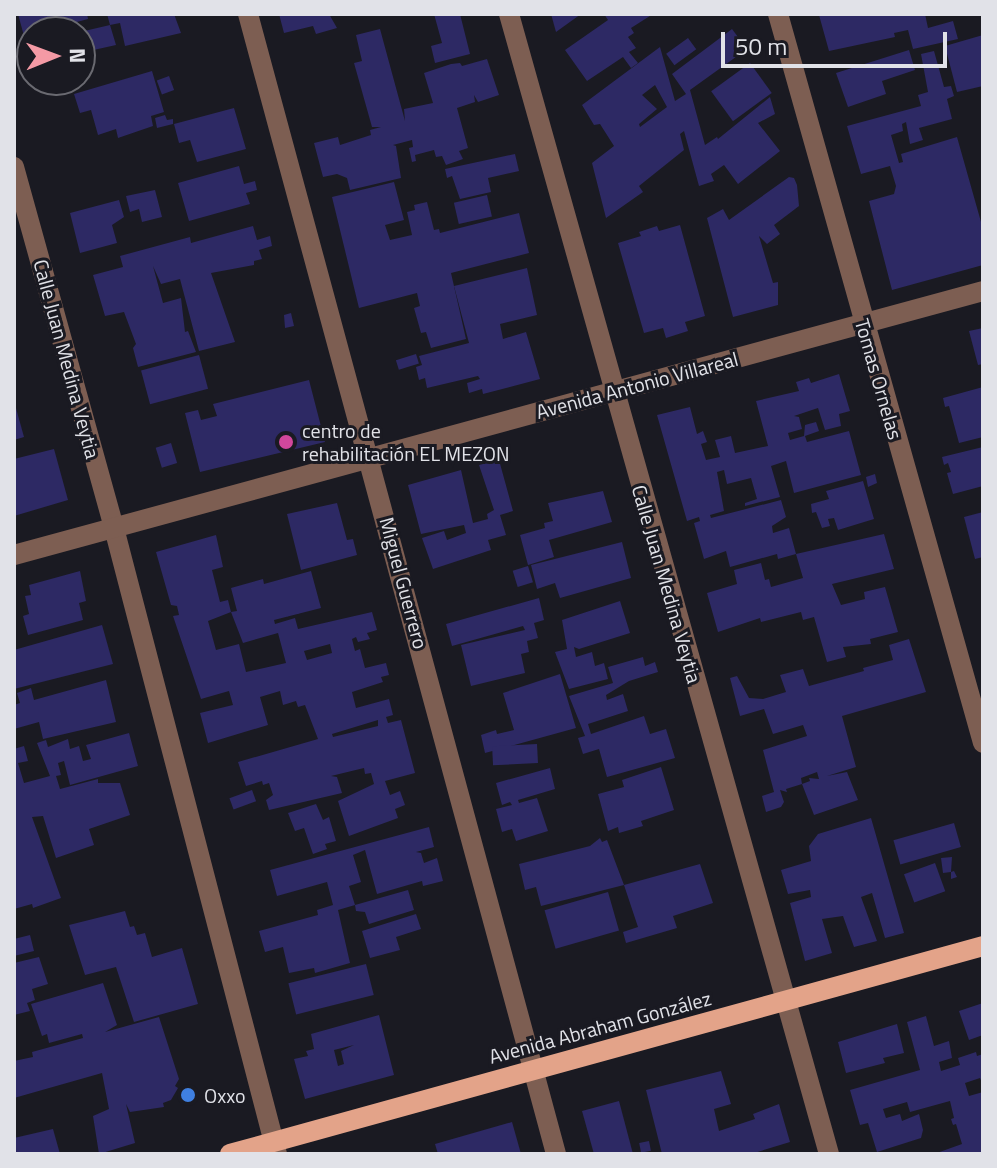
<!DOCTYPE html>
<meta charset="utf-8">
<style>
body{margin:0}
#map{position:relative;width:997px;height:1168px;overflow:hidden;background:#1a1a22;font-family:"Titillium Web",sans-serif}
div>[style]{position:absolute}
.building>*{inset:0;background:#2d2964;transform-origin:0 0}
.minor>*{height:20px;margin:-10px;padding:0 10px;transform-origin:10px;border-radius:10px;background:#7d5e52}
.major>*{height:20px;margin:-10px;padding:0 10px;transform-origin:10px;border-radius:10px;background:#e3a389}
.dots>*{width:22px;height:22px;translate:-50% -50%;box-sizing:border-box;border:4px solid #1a1a22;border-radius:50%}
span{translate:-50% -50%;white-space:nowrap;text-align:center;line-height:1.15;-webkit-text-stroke:6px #1a1a22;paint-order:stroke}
.street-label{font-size:20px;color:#e1e2e8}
.poi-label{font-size:20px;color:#e1e2e8}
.left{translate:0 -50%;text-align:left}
.frame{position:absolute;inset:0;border:16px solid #e1e2e8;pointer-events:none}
.north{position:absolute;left:16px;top:16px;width:80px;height:80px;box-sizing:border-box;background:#1a1a22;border:2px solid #6a6a71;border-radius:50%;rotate:89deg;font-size:22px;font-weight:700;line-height:32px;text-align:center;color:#e1e2e8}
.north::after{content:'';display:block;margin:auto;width:28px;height:36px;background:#f49aa5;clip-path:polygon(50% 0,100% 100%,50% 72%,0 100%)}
.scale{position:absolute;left:721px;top:32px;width:226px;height:36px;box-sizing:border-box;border:4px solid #e1e2e8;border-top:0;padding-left:10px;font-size:24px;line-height:28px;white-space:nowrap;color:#e1e2e8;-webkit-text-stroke:6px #1a1a22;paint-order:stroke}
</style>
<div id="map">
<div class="building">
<div style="clip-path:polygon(18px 14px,87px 14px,88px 19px,24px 36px)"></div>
<div style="clip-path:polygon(107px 14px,174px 14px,181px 33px,125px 46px,120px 23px,110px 25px,116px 45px,80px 53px,80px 32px,110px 25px)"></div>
<div style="clip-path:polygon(279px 14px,329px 14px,337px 28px,316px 34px,313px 26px,284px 33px)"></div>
<div style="clip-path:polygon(434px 14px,460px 14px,470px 54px,435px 63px,431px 46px,442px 43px)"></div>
<div style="clip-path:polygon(551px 14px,581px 14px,556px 32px)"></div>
<div style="clip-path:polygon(604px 14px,653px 14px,631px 28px,634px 33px,628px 37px,636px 48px,629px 52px,638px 63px,631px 68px,623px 57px,587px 81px,565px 50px,608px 20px)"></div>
<div style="clip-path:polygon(925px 14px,928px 28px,953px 21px,958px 39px,913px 49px,908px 30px,894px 33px,895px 37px,829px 51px,819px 15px)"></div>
<div style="clip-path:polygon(380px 29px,405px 121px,404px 109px,433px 103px,424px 73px,451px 64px,460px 63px,462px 66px,487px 59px,499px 95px,478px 102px,474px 95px,475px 102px,457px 108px,468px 148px,459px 151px,463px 159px,446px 165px,442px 156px,436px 157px,434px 150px,415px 155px,416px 161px,412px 162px,409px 148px,413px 147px,412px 140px,393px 145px,396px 146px,401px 178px,350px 190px,347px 178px,337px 174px,323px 177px,314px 143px,338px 137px,340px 145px,371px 135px,370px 130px,381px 127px,372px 127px,354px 63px,362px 61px,356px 35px)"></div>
<div style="clip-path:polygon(evenodd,732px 29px,747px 49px,690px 90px,705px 145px,717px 137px,718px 139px,770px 97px,775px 114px,758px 123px,780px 151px,738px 184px,724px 165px,711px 174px,714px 181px,699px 186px,684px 131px,680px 134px,684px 150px,639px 186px,643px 192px,606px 218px,592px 163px,614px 146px,600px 124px,594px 125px,582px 105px,660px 47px,675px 101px,686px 94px,672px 74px,732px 29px,655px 85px,667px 107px,640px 127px,639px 124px,657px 109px,642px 95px,655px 85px)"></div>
<div style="clip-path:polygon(983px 35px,983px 86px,957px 92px,945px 46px)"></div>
<div style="left:688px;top:38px;width:14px;height:27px;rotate:54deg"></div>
<div style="clip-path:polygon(909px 50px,915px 70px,882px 81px,886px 94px,848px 107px,836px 73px)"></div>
<div style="clip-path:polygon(934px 51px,944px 87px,951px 86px,954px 96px,947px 99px,952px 119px,919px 128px,923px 140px,910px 144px,906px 122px,902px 124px,903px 131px,891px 135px,899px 163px,903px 162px,901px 154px,957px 137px,983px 229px,983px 265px,892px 290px,869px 201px,894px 194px,896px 186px,890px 166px,861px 174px,847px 126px,921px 106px,918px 95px,928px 92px,921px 54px)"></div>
<div style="left:750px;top:63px;width:37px;height:48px;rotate:54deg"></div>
<div style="clip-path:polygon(152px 71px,164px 112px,151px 116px,153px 126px,118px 138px,116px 129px,98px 135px,91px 110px,80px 113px,74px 94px)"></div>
<div style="left:169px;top:76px;width:15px;height:13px;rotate:70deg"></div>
<div style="clip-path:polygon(234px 108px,246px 149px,197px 162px,190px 140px,179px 143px,174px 124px)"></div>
<div style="clip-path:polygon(165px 115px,167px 120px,173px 119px,173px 124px,157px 128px,155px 118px)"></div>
<div style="clip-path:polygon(515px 154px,519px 171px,488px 178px,491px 192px,460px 199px,452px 176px,447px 178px,445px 169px)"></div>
<div style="clip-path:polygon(239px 166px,244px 184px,255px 181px,257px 190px,246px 193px,250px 204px,189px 221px,178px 183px)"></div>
<div style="clip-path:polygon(789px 177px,794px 178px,797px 185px,799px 206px,774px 225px,780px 234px,767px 244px,759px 236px,773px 283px,778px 282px,778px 305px,733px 317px,707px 218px,723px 209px,729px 220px)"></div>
<div style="clip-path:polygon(394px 182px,404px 220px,385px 225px,390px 240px,412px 235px,407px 212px,415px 210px,414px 205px,427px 202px,434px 230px,439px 229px,440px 233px,519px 213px,529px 253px,451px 273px,466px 339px,431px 348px,426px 332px,421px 333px,414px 308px,420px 306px,417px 293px,359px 308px,332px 197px)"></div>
<div style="clip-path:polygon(155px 190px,162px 217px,142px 222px,139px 209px,130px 212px,126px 196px)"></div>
<div style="left:487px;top:195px;width:22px;height:34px;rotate:77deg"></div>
<div style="clip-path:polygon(119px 200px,124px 217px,112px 225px,117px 243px,80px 253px,70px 213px)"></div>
<div style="clip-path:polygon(680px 225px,705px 316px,685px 322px,688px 331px,666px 338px,663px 328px,644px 333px,618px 243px,641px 236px,639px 232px,657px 226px,659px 231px)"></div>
<div style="clip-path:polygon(253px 226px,257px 240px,270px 236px,272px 246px,259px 250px,262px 259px,254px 261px,254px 265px,211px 273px,235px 342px,199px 351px,180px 279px,161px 284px,153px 266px,163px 303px,181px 298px,185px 332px,188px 331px,196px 352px,138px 367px,133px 348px,136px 344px,124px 312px,105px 316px,93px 275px,123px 267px,120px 256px,190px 237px,191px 243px)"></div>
<div style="clip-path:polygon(527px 268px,537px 315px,500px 324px,503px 339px,526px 332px,540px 379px,483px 394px,482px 389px,469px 393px,467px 383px,480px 379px,478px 376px,427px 388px,425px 378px,419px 380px,416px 367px,422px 365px,419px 356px,469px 343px,454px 286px)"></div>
<div style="clip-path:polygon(291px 313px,294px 326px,285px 328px,284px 315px)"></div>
<div style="clip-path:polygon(983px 328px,983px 364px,978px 365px,969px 331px)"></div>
<div style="left:416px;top:354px;width:10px;height:21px;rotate:73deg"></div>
<div style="left:199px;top:355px;width:35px;height:60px;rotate:75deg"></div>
<div style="clip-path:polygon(839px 374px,850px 411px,839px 414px,841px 426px,825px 430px,818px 408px,794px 416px,799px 417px,802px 429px,788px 433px,790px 440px,804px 436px,805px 425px,816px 422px,819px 431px,805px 436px,807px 442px,849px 431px,861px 475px,794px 493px,786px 461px,771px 466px,780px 497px,745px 506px,745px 503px,757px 499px,751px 478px,727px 484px,724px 470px,717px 472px,724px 511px,710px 515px,711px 518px,781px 500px,786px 517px,772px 526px,773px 533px,789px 528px,796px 554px,778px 559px,777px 554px,730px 567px,726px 551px,704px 559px,694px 523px,700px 521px,699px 517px,687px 521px,657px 415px,690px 407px,697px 434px,703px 431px,707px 442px,701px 444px,706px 460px,720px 457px,715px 440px,731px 436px,735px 453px,768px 446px,756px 401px,799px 391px,796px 382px,809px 378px,811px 383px)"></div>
<div style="clip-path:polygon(309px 380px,325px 442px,200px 472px,185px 413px,198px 410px,201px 420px,217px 416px,213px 404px)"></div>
<div style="clip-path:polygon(983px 387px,983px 437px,959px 443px,949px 406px,945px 407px,943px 398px)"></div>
<div style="clip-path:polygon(14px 401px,24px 437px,14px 440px)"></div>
<div style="left:171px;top:443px;width:21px;height:16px;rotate:73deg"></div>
<div style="clip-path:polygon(983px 447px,983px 486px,953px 494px,947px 473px,951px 472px,948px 463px,944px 465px,942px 457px)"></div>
<div style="clip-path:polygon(54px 449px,68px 500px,14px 516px,14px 459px)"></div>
<div style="clip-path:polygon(499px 460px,513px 511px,500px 515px,506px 535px,488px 540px,491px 550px,433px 569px,422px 538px,444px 531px,447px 540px,466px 533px,464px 525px,421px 534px,408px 485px,461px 470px,473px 523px,488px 519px,487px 514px,494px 510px,479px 465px)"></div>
<div style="clip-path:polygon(875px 474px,877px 483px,868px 487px,866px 477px)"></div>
<div style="clip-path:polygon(863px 481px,874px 519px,838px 530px,834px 518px,828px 519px,830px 526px,822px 528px,816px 512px,812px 513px,811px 504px,829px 499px,826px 491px)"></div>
<div style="clip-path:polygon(603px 491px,612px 522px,549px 540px,554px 557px,528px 565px,520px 535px,545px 528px,544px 523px,553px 521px,548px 503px)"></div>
<div style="clip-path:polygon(337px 503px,347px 540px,353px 539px,357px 555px,301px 570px,287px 514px)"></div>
<div style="clip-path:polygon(983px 512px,983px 557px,975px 559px,964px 517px)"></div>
<div style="clip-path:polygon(884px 534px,894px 569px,832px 584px,841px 605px,865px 599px,864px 592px,885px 587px,898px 632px,870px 639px,871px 644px,843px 647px,846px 657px,827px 662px,814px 617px,803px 620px,801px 612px,761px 622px,760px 618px,718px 632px,707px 593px,737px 584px,734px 570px,761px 563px,765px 580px,769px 579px,771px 587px,803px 578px,796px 554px)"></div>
<div style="clip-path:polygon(evenodd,216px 535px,223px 567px,212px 570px,220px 602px,228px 600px,231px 612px,208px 621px,216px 650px,239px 644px,246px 672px,286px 663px,278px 633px,243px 643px,231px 612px,237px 611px,231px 588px,263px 579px,264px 584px,311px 571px,321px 608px,274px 620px,275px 624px,295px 618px,298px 629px,372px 612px,377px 630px,367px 633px,370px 639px,358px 642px,356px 637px,352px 639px,355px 651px,360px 649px,365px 668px,386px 663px,389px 675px,381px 677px,383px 682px,352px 692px,356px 708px,389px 699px,393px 715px,386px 717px,388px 723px,401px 720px,415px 773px,385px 781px,390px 795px,400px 791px,405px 805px,395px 809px,398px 818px,349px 836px,338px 801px,374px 784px,371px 773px,365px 774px,364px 768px,331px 776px,337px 777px,342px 793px,269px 810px,266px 800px,273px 795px,269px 783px,263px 785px,262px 781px,246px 786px,238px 762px,318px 739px,305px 705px,298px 707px,296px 701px,283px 705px,280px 691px,260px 697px,268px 725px,208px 743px,200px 713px,233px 705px,229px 691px,201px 699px,173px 616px,179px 615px,177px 606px,171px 605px,156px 552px,216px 535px,330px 644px,332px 653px,307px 660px,304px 651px,330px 644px,216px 535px,378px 720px,378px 726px,333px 737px,332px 734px,378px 720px)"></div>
<div style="clip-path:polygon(622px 542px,631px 578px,560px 598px,555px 583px,537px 589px,531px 565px)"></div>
<div style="left:528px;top:566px;width:17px;height:16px;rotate:73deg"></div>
<div style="clip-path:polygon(80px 571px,86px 601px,79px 603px,83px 620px,28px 635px,23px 616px,29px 614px,25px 596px,31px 595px,29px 585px)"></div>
<div style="clip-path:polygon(539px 598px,544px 620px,534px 623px,538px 638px,527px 641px,529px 652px,521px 654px,525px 673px,471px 686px,461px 645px,525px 630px,523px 626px,452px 646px,446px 624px)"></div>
<div style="clip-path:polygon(620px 601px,630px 633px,579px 649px,574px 647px,576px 657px,592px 652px,595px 666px,604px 663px,608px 679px,569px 689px,555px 652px,567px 649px,562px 620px)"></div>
<div style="clip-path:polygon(102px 625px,113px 664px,14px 689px,14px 650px)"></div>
<div style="clip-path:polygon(909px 639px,926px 692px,842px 716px,856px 767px,827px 776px,847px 772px,858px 800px,814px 815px,802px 784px,810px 781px,809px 778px,819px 779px,817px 772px,801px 778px,802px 784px,786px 789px,787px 792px,780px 790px,784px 802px,781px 807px,766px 812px,762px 796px,774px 792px,763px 750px,807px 736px,803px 725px,773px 734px,764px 709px,740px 716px,730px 678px,737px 676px,749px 698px,763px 699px,786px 692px,780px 675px,803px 669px,809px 686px,864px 671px,863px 668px,893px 660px,889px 645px)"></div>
<div style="clip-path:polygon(643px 657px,645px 666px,655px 662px,658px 672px,629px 681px,606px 695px,607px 700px,623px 694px,628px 711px,588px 724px,591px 734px,644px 716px,650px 734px,666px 729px,675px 758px,607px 777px,599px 749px,583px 754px,578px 738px,585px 736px,569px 696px,613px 683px,608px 667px)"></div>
<div style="clip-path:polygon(560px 674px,576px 728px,485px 753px,481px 735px,496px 730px,497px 734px,514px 730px,503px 693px)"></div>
<div style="clip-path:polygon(106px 680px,116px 722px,43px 739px,39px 722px,14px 729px,14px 705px,20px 703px,17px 693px,31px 688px,34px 700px)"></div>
<div style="clip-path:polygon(129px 733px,138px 766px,70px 785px,64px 761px,58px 763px,61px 775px,56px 776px,60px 789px,98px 779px,98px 783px,120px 783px,130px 815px,89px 829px,94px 845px,56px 858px,43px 816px,32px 817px,61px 898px,33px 908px,32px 904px,14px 909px,14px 749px,24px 746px,28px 761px,18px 763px,24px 783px,50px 776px,37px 743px,46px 740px,48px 747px,68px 739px,70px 749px,79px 746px,83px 761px,91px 759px,86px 745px)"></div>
<div style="left:537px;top:744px;width:19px;height:45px;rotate:87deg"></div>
<div style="clip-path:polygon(661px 767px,674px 810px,641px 821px,643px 826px,619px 833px,618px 827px,608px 831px,598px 794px,624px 787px,622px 780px)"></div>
<div style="clip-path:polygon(550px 768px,555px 789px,518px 800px,519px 803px,537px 798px,548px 831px,516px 841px,512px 829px,502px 832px,496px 809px,512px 805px,510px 802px,502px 805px,496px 783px)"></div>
<div style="left:252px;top:790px;width:12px;height:24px;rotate:70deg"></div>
<div style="clip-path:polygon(316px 804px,323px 820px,329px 817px,336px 841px,325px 844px,327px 849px,313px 854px,304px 828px,295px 831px,288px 813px)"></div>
<div style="clip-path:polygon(871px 818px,904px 933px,885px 938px,872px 893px,861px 897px,877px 941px,854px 947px,843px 916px,822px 919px,832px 953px,805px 961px,790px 903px,811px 897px,810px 890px,788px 894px,781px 870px,811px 861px,809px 846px,818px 834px)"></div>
<div style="left:954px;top:823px;width:25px;height:63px;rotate:74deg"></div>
<div style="clip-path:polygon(429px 827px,434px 847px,416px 852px,421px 853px,424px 863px,437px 858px,443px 881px,423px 886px,422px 881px,377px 894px,365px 850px,353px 855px,361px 882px,349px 886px,355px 905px,338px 910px,350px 963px,315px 973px,314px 968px,289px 973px,283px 947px,265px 952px,259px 931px,318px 915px,317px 910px,333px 905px,327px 882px,277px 896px,270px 870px)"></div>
<div style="clip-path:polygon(600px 838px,602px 842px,607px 840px,624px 885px,541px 906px,536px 887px,525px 890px,519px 864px,590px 846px)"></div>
<div style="clip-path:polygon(952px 857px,951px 872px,954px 871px,957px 877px,951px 879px,951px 872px,943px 873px,941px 858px)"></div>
<div style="left:935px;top:863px;width:30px;height:33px;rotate:70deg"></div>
<div style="clip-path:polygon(700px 864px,713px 903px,673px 916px,677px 928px,626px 943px,623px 932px,638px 927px,624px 885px)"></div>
<div style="clip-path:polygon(408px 890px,414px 910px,369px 924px,365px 912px,356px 911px,355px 905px)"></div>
<div style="left:608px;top:892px;width:40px;height:66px;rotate:74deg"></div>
<div style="clip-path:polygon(125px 911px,130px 927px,134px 926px,137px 935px,145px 933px,152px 957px,182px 948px,198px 1004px,134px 1022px,116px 967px,85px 975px,69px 925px)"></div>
<div style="clip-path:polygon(416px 914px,421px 929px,396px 937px,400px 950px,370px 958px,362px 931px)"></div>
<div style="clip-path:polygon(30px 935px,34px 951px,14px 956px,14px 939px)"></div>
<div style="clip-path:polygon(39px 957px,48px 984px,32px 989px,35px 1000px,27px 1003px,30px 1011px,14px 1015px,14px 963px)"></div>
<div style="left:366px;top:964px;width:32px;height:80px;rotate:76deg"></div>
<div style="clip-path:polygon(103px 983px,117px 1025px,105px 1032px,159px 1017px,179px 1079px,175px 1086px,178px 1088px,171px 1100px,163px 1103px,164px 1107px,130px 1112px,126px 1104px,135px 1143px,99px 1154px,93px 1116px,109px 1109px,102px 1073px,14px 1098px,14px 1061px,33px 1057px,32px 1052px,83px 1038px,82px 1034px,49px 1043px,47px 1034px,42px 1036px,31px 1004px)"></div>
<div style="clip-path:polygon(983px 1003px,983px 1035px,969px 1040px,959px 1011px)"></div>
<div style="clip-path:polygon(evenodd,379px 1015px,394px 1075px,305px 1099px,294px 1059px,308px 1056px,306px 1051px,314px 1049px,311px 1034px,379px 1015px,354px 1045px,341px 1051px,344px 1064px,338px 1066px,334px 1050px,354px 1045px)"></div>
<div style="clip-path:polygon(926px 1016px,934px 1046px,949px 1041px,952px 1058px,939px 1062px,941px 1071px,960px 1065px,958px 1058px,976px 1052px,977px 1056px,983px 1054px,983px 1085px,980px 1078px,965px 1083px,969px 1096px,983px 1092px,983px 1154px,934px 1154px,962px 1144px,956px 1124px,953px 1125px,951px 1119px,954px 1118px,950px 1101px,910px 1112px,907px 1102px,883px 1109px,886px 1118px,900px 1114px,902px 1121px,919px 1114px,923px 1130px,921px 1138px,877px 1152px,868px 1123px,860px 1125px,850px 1090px,920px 1070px,907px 1022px)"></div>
<div style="clip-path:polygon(897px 1024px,904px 1053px,883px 1058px,885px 1063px,846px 1073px,838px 1042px)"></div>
<div style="clip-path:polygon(721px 1071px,731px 1104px,714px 1109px,719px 1131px,755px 1119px,753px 1114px,779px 1104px,790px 1142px,751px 1154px,662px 1154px,646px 1090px)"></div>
<div style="clip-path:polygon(619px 1101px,633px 1154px,594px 1154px,582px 1111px)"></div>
<div style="clip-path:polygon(512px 1122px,521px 1154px,438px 1154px,435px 1144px)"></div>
<div style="clip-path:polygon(53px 1129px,60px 1154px,14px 1154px,14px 1138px)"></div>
<div style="left:649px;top:1141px;width:10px;height:10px;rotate:79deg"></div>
</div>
<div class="minor">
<div style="left:248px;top:14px;width:1181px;rotate:74.88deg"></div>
<div style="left:509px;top:14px;width:1184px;rotate:74.32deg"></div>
<div style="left:778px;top:14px;width:757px;rotate:74.29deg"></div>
<div style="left:14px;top:167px;width:375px;rotate:74.5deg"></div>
<div style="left:114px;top:528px;width:647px;rotate:75.41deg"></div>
<div style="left:14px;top:555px;width:1004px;rotate:-15.24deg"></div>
</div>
<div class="major">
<div style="left:230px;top:1154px;width:781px;rotate:-15.44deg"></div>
</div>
<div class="dots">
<div style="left:286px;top:442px;background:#d1479c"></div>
<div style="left:188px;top:1095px;background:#3f7fe0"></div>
</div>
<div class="street-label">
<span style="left:67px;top:359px;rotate:75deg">Calle Juan Medina Veytia</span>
<span style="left:879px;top:379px;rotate:74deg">Tomas Ornelas</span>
<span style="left:637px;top:385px;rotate:-15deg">Avenida Antonio Villareal</span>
<span style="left:404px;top:583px;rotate:75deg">Miguel Guerrero</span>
<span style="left:667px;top:584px;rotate:74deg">Calle Juan Medina Veytia</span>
<span style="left:600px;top:1027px;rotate:-15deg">Avenida Abraham González</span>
</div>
<div class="poi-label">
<span class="left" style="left:302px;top:442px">centro de<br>rehabilitación EL MEZON</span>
<span class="left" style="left:204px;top:1095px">Oxxo</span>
</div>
<div class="frame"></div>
<div class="north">N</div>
<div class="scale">50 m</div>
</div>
